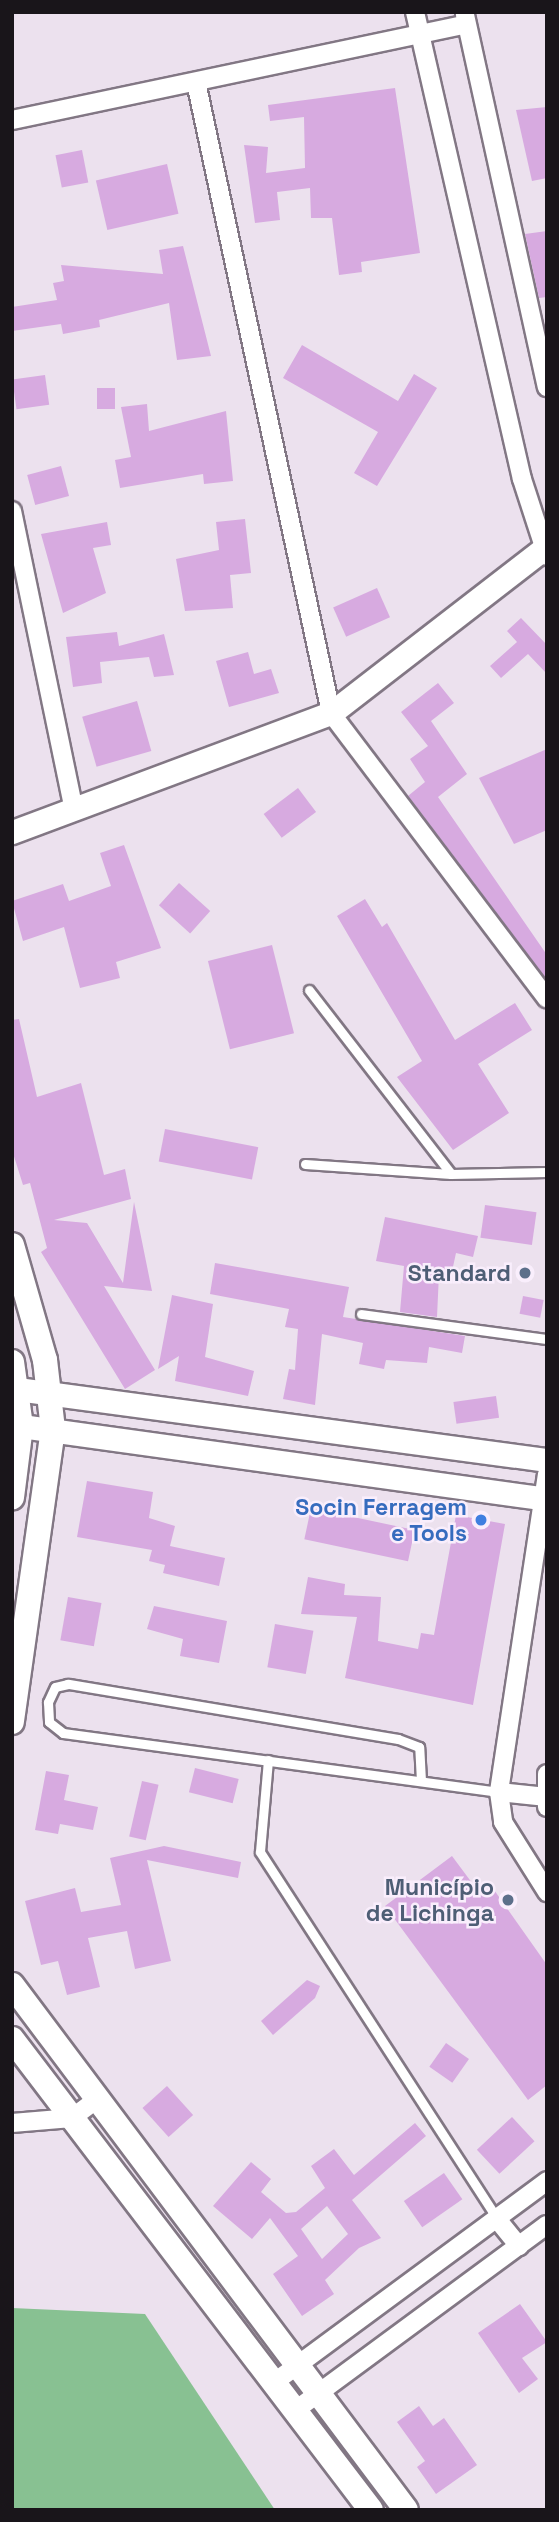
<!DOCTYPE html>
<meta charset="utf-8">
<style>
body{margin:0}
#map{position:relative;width:559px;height:2522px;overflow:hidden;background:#ece1ee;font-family:"Space Grotesk",sans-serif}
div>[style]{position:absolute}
.forest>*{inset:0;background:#88c192}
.building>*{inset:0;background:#d7aae0;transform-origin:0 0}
.roads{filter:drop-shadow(2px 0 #827784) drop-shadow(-2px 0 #827784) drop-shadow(0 2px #827784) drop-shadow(0 -2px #827784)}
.service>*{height:9px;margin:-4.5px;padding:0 4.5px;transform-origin:4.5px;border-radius:4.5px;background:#fff}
.minor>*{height:18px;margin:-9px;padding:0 9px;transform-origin:9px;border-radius:9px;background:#fff}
.tertiary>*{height:23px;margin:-11.5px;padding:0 11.5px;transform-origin:11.5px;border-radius:11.5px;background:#fff}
.secondary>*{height:24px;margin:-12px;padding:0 12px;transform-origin:12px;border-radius:12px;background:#fff}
.dots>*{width:19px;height:19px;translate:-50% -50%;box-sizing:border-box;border:4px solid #f9eefc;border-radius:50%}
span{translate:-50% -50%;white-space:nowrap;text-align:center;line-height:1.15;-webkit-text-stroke:5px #f9eefc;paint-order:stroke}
.service-label{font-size:23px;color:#4e5e75;font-weight:700}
.right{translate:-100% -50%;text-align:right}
.shop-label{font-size:23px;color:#366cbe;font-weight:700}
.frame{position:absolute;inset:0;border:14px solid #19151a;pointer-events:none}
</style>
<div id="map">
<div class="forest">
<div style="clip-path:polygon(12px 2308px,145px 2314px,275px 2510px,12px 2510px)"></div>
</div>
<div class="building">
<div style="clip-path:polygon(395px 88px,420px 253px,361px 262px,362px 272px,339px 275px,332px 218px,311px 218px,310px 188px,277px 192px,280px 220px,255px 223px,244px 145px,268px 147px,266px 173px,305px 168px,304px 117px,270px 121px,268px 105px)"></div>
<div style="clip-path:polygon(547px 107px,547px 178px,532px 181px,516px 110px)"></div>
<div style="left:82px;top:150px;width:33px;height:27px;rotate:79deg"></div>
<div style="left:167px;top:164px;width:51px;height:73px;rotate:77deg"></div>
<div style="clip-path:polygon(547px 231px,547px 297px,539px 298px,525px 234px)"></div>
<div style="clip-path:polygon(183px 246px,211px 356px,177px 360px,169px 303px,99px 320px,100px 327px,63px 334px,61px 324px,12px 331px,12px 307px,57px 300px,53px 283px,64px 281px,61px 265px,163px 274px,159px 250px)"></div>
<div style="clip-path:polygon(302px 345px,398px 401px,414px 374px,437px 388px,377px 486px,354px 473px,378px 432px,283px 378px)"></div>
<div style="left:45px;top:375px;width:30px;height:33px;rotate:82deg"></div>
<div style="left:97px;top:388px;width:18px;height:21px"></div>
<div style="clip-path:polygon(147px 404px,149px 431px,226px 411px,233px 481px,204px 484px,203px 474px,120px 488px,115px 460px,131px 457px,121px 407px)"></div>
<div style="left:61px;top:466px;width:31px;height:35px;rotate:75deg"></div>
<div style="clip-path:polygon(245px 519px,251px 573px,230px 575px,233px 608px,185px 611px,176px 559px,219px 550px,216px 522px)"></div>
<div style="clip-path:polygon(107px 522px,111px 545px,93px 548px,106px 593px,63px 613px,41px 534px)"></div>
<div style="left:377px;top:588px;width:32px;height:48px;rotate:66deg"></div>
<div style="clip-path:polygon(521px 618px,547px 645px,547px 674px,528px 654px,501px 678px,490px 666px,517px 642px,507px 631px)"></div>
<div style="clip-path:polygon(117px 632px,119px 646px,164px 634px,174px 675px,154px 677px,149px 657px,100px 662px,102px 683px,73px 687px,66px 637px)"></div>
<div style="clip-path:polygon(248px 652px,254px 674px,271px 669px,279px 693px,229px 707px,216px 661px)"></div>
<div style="clip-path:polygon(438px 683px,454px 703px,431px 721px,467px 774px,438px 797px,547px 955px,547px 980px,408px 796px,425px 782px,410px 759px,428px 746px,401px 712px)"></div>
<div style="left:137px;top:701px;width:52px;height:57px;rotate:74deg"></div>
<div style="clip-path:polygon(547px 749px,547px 830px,514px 844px,479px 778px)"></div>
<div style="left:298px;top:788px;width:30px;height:43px;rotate:53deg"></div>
<div style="clip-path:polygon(124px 845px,161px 948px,116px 962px,120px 978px,80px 988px,64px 927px,23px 941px,12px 901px,63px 884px,69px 901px,111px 886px,100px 853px)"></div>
<div style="left:179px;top:883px;width:42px;height:30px;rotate:42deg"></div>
<div style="clip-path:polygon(365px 899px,382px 927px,387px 923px,455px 1040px,515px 1003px,532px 1030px,478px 1064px,509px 1113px,453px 1150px,397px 1077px,422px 1061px,337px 916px)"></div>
<div style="left:272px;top:945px;width:91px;height:66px;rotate:76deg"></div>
<div style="clip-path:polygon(19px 1019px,37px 1097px,81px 1083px,104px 1175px,125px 1169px,131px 1199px,54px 1220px,87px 1223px,123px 1283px,134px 1202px,152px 1291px,104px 1286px,155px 1370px,125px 1389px,41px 1252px,47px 1248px,30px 1183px,23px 1185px,12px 1150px,12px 1020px)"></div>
<div style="left:165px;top:1129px;width:95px;height:33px;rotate:11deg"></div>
<div style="left:485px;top:1205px;width:52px;height:33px;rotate:8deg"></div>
<div style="clip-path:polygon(385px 1217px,478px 1236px,473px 1257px,456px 1253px,451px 1276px,439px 1274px,437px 1317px,400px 1312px,404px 1266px,376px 1261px)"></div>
<div style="clip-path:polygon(215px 1263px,349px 1287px,343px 1317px,465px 1336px,462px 1353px,429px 1347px,427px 1363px,386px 1360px,384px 1369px,359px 1364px,363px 1343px,322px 1334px,315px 1405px,283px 1399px,289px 1369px,295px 1370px,298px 1329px,285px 1327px,289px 1309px,210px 1294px)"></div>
<div style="clip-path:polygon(172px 1295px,213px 1304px,205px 1357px,254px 1371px,248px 1396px,175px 1381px,179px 1356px,158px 1369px)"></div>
<div style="left:523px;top:1296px;width:21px;height:18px;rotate:11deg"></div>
<div style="left:496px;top:1396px;width:22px;height:43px;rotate:82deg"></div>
<div style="clip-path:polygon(87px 1481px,153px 1492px,149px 1518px,175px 1526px,170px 1546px,225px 1558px,219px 1586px,163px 1573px,165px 1565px,149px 1561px,152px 1550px,77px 1537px)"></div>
<div style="left:311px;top:1508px;width:106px;height:32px;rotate:12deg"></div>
<div style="clip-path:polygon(456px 1515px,505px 1524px,473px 1705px,345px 1678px,357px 1617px,301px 1614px,308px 1577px,345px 1584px,344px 1595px,381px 1597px,378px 1641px,418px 1649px,421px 1633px,434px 1635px)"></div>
<div style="left:68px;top:1597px;width:34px;height:44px;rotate:10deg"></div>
<div style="clip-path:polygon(154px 1606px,227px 1621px,219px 1663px,180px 1656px,183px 1639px,147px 1629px)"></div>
<div style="left:275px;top:1624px;width:39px;height:44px;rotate:10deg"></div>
<div style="left:195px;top:1768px;width:45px;height:25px;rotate:14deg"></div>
<div style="clip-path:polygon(46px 1771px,69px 1775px,64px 1800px,98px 1807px,93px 1830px,60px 1824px,58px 1834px,35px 1830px)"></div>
<div style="left:142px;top:1781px;width:17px;height:57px;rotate:13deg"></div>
<div style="clip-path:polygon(164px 1846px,241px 1862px,238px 1878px,147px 1860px,171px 1961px,135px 1969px,127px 1931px,88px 1938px,100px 1987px,67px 1995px,58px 1961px,41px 1965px,25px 1901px,75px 1888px,81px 1912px,121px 1905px,110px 1858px)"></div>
<div style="clip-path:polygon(452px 1856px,481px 1895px,492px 1887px,547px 1965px,547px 2085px,528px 2100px,385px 1906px)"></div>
<div style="clip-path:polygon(307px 1980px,320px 1986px,315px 1998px,273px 2035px,261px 2021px)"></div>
<div style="left:446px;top:2043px;width:28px;height:29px;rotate:35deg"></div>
<div style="left:167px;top:2086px;width:39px;height:33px;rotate:48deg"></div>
<div style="left:512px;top:2117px;width:33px;height:48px;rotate:47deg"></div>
<div style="clip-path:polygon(evenodd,415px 2123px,426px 2136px,352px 2200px,381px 2238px,359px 2248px,325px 2280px,334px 2294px,302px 2316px,273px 2274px,298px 2256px,270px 2218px,252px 2239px,213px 2206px,251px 2162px,271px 2179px,261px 2192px,286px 2213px,296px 2212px,325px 2188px,311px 2166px,334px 2149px,354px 2175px,415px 2123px,327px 2206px,348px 2234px,322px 2259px,301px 2229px,327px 2206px)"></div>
<div style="left:444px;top:2173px;width:32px;height:49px;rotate:55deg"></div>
<div style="clip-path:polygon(520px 2304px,547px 2342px,522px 2358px,538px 2379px,519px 2393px,478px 2333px)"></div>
<div style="clip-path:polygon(419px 2406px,433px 2426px,444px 2418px,477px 2465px,436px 2494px,417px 2467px,425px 2461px,397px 2422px)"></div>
</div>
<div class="roads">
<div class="service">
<div style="left:309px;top:990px;width:232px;rotate:52.3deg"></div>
<div style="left:451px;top:1174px;width:96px;rotate:-1.2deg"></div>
<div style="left:305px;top:1164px;width:146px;rotate:3.9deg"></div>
<div style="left:361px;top:1314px;width:188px;rotate:7.7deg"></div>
<div style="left:268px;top:1760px;width:92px;rotate:95deg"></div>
<div style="left:260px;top:1852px;width:437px;rotate:57.1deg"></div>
<div style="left:421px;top:1781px;width:34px;rotate:-93deg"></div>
<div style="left:419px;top:1747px;width:22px;rotate:-159deg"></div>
<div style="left:398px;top:1739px;width:335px;rotate:-170.5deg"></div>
<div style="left:68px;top:1684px;width:13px;rotate:167deg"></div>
<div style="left:55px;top:1687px;width:17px;rotate:115deg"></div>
<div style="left:48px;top:1702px;width:20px;rotate:87deg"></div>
<div style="left:49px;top:1722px;width:18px;rotate:38deg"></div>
<div style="left:63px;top:1733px;width:440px;rotate:7.7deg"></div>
</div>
<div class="minor">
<div style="left:415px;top:12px;width:479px;rotate:77.1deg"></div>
<div style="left:522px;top:479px;width:81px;rotate:72deg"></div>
<div style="left:465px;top:15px;width:381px;rotate:77.6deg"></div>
<div style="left:196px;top:82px;width:645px;rotate:77.92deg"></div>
<div style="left:331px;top:713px;width:358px;rotate:52.9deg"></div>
<div style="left:12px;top:120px;width:464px;rotate:-11.9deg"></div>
<div style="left:12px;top:511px;width:305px;rotate:78.3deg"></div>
<div style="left:547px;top:1474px;width:322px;rotate:98.6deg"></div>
<div style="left:499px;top:1792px;width:30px;rotate:82deg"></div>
<div style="left:503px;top:1822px;width:83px;rotate:57.8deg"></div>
<div style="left:547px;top:1774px;width:33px;rotate:90deg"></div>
<div style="left:499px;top:1792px;width:48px;rotate:5.9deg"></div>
<div style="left:12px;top:2123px;width:60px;rotate:-4.8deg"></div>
<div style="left:72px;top:2118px;width:31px;rotate:-37deg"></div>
<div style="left:497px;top:2219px;width:35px;rotate:51deg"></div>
<div style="left:276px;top:2381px;width:337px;rotate:-36.4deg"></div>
<div style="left:297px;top:2409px;width:310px;rotate:-36.4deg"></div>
</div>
<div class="tertiary">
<div style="left:12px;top:832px;width:340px;rotate:-20.5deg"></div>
<div style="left:331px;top:713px;width:273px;rotate:-37.7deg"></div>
<div style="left:17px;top:1389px;width:535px;rotate:7.63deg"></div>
<div style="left:21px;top:1426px;width:531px;rotate:7.9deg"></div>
</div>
<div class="secondary">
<div style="left:12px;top:1245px;width:120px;rotate:74deg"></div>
<div style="left:45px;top:1360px;width:69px;rotate:83.4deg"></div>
<div style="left:53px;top:1429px;width:296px;rotate:98deg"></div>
<div style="left:12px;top:1362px;width:65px;rotate:82deg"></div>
<div style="left:21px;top:1426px;width:72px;rotate:97.2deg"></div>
<div style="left:12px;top:1985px;width:656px;rotate:53.11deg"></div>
<div style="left:12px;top:2039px;width:592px;rotate:52.69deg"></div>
</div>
</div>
<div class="dots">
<div style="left:525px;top:1273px;background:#5c6f8a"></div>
<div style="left:481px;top:1520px;background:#3f7fe0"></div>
<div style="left:508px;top:1900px;background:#5c6f8a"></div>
</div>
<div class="service-label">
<span class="right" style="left:511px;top:1273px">Standard</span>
<span class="right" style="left:494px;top:1900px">Município<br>de Lichinga</span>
</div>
<div class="shop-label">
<span class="right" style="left:467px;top:1520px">Socin Ferragem<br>e Tools</span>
</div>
<div class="frame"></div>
</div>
